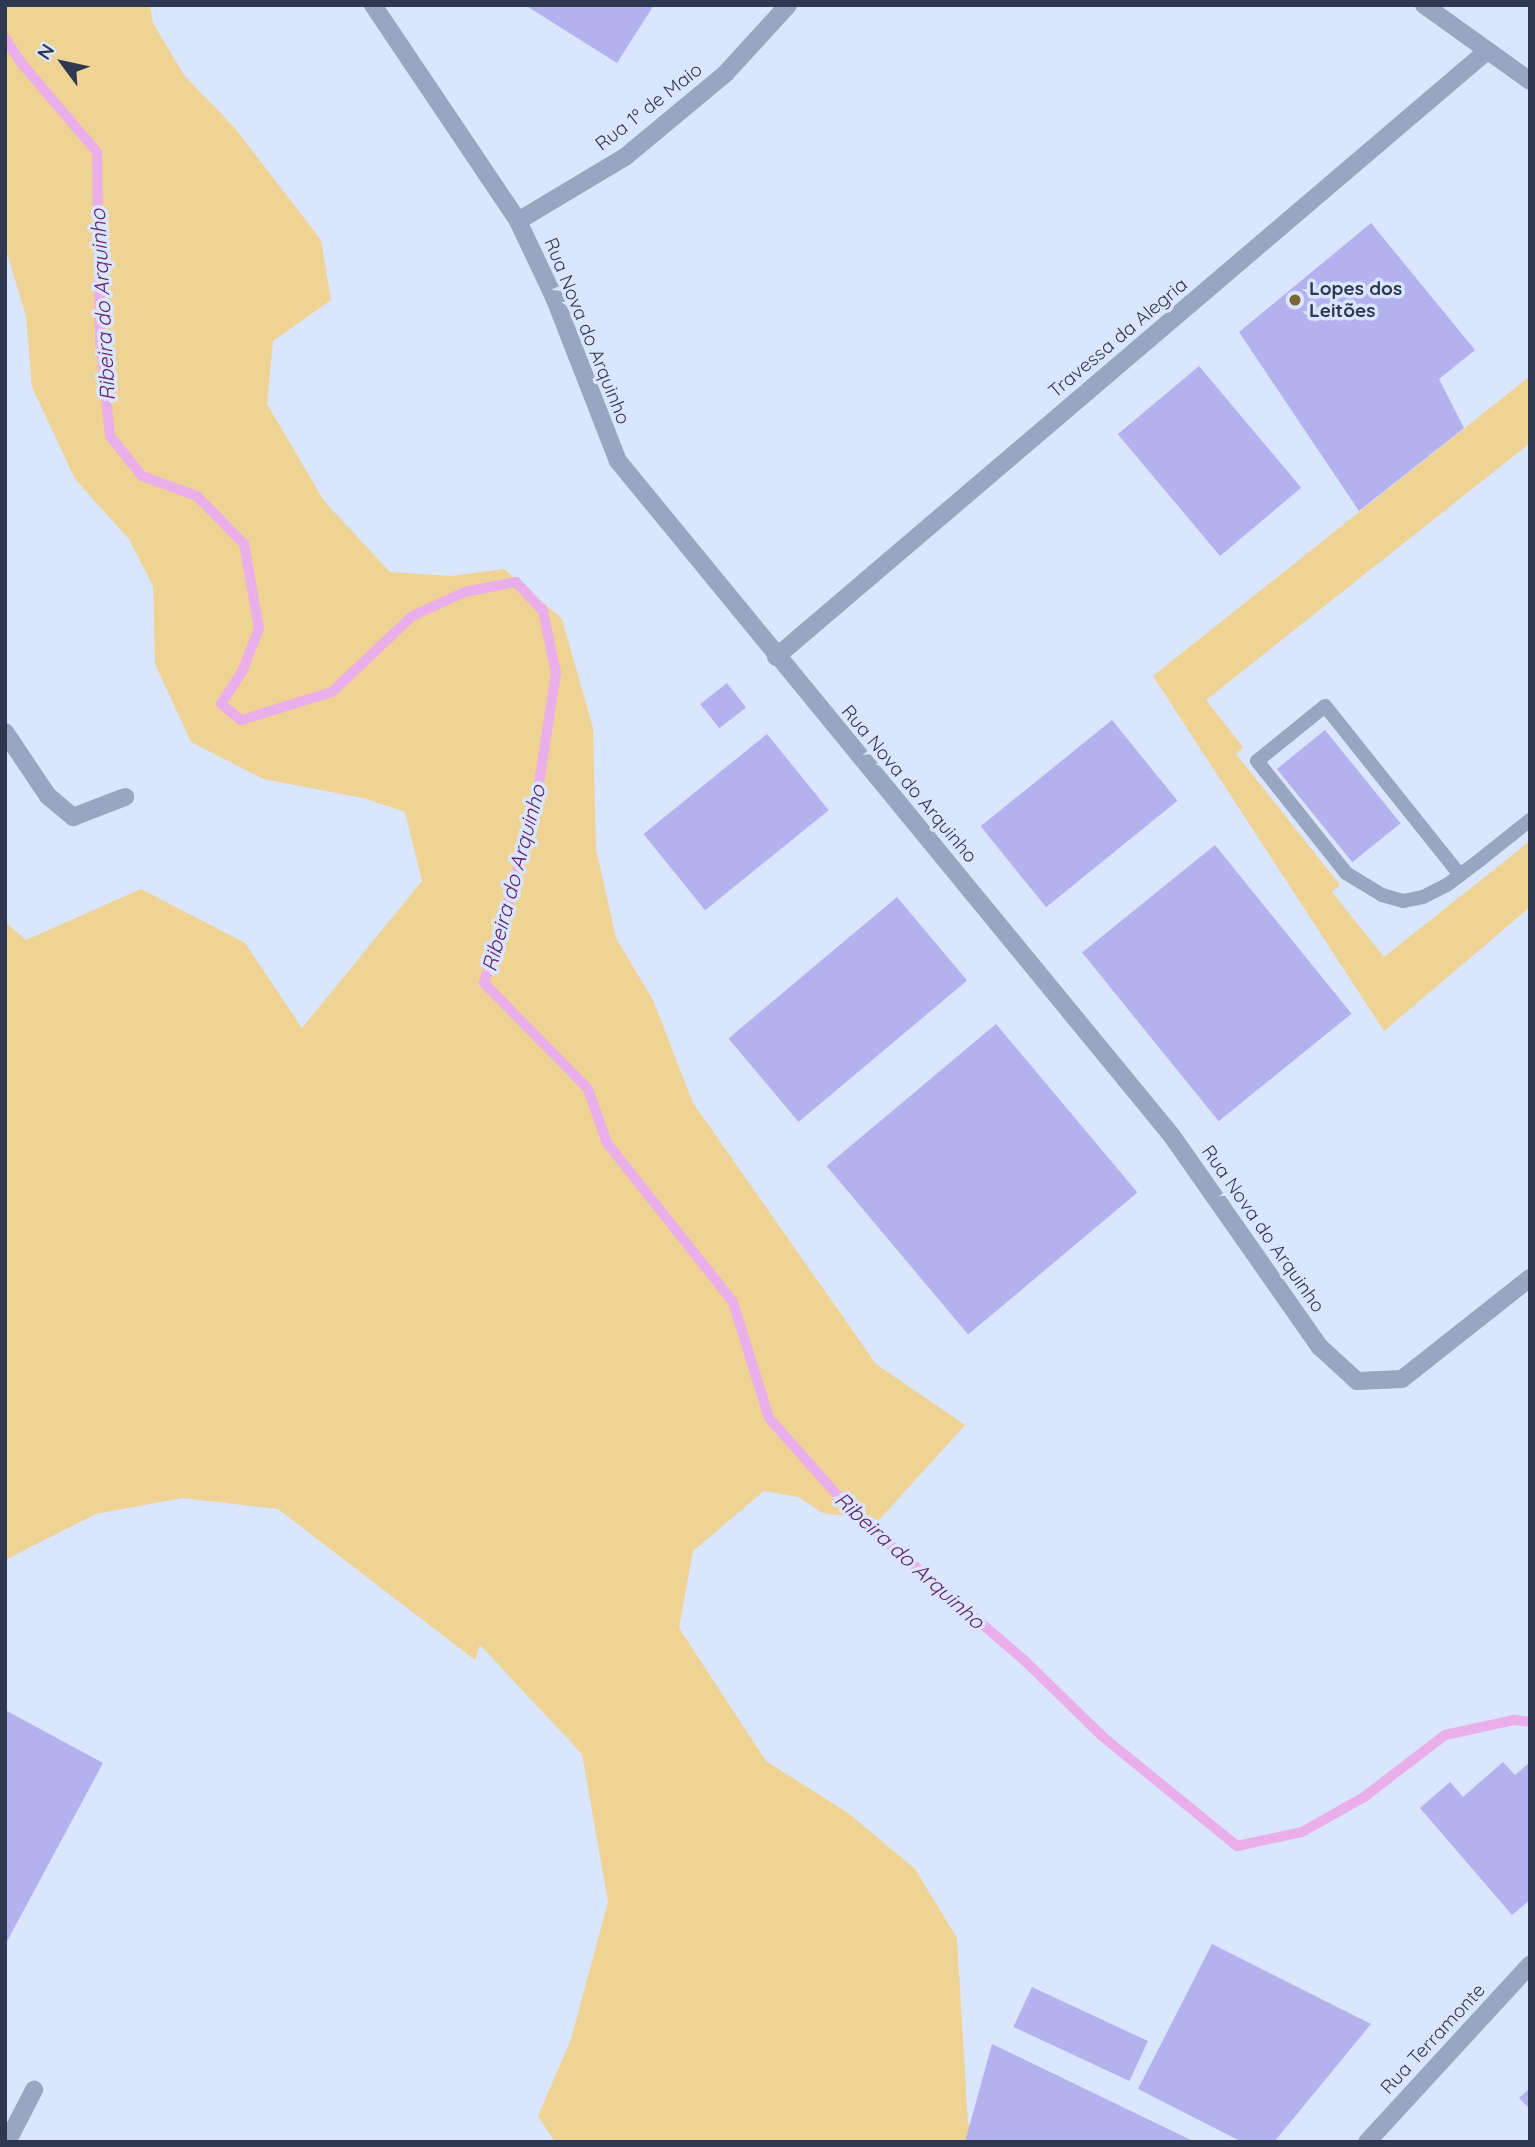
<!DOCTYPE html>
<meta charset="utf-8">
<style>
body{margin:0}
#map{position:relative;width:1535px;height:2147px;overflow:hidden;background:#dae5fe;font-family:Quicksand,sans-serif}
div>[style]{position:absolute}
.green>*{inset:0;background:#efd394}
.stream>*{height:10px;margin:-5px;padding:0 5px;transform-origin:5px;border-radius:5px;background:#eaaeea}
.building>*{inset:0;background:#b4b1ef;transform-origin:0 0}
.lane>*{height:14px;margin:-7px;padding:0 7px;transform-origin:7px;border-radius:7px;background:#9aa5bf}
.street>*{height:18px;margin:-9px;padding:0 9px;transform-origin:9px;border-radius:9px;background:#9aa5bf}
.dots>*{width:19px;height:19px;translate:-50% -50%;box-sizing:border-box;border:4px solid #dae5fe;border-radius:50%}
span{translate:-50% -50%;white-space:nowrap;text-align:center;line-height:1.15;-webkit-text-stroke:7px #dae5fe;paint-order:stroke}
.street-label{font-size:19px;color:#2e3850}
.poi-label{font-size:19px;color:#2e3850;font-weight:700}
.left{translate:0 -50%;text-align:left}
.water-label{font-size:21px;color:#652067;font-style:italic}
.frame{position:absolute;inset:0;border:7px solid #2e3850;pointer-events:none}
.north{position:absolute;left:28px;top:28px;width:70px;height:70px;-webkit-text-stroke:5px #dae5fe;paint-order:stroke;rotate:303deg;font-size:19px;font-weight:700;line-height:28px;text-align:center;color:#2e3850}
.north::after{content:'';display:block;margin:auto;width:24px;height:32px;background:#2e3850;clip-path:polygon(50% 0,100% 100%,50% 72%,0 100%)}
</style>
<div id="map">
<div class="green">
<div style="clip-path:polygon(5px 5px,150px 5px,153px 23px,184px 75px,234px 127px,321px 240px,331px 300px,273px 341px,267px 404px,324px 501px,390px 572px,451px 576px,504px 569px,562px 619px,593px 728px,596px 849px,616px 938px,653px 1000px,693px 1103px,876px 1364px,965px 1425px,879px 1520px,823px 1513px,798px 1497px,764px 1491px,693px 1551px,679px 1628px,766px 1761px,848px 1813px,915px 1869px,957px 1938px,968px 2124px,990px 2142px,555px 2142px,538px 2116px,571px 2039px,608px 1902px,582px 1754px,480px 1645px,475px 1660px,278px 1509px,182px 1498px,96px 1514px,5px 1560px,5px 922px,26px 940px,141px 889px,245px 943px,302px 1028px,422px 881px,405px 812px,363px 798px,263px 779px,191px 742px,155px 664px,153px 586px,129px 539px,75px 479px,32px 387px,26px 316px,5px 247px)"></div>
<div style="clip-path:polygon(1530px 376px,1530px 443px,1206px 700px,1243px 747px,1236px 754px,1340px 885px,1332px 892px,1384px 957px,1530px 841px,1530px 907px,1384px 1031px,1153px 676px)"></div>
</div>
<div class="stream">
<div style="left:5px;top:38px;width:31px;rotate:57deg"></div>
<div style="left:22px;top:64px;width:116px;rotate:49.6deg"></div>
<div style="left:97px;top:152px;width:190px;rotate:89.1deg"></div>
<div style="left:100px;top:342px;width:95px;rotate:83.9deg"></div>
<div style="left:110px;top:436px;width:51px;rotate:51.3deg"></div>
<div style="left:142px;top:476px;width:59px;rotate:20deg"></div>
<div style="left:197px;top:496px;width:67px;rotate:45.6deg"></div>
<div style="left:244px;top:544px;width:85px;rotate:79.9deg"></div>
<div style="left:259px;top:628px;width:45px;rotate:110.9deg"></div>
<div style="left:243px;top:670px;width:40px;rotate:122.9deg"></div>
<div style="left:221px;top:704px;width:26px;rotate:39deg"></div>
<div style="left:241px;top:720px;width:95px;rotate:-17.1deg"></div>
<div style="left:332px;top:692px;width:110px;rotate:-43.5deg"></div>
<div style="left:412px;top:616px;width:58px;rotate:-24.4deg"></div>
<div style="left:465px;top:592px;width:52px;rotate:-11.1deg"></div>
<div style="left:516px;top:582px;width:40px;rotate:47deg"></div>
<div style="left:543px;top:611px;width:63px;rotate:78.2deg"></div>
<div style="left:556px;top:673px;width:144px;rotate:98.8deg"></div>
<div style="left:534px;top:815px;width:175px;rotate:106.6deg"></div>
<div style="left:484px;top:983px;width:148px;rotate:45.5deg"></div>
<div style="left:588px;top:1089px;width:57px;rotate:70.6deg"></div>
<div style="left:607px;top:1143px;width:203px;rotate:51.6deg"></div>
<div style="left:733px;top:1302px;width:121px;rotate:72.8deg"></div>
<div style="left:769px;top:1418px;width:127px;rotate:48.5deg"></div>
<div style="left:853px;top:1513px;width:227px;rotate:40.7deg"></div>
<div style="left:1025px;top:1661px;width:107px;rotate:44.2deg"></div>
<div style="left:1102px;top:1736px;width:174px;rotate:39.2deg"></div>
<div style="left:1237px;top:1846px;width:66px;rotate:-12.2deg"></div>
<div style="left:1302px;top:1832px;width:71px;rotate:-29.4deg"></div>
<div style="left:1364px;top:1797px;width:102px;rotate:-37.4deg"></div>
<div style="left:1445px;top:1735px;width:71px;rotate:-12.3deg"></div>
<div style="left:1514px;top:1720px;width:16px;rotate:7deg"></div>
</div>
<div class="building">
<div style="clip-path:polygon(525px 5px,654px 5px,617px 63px)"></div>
<div style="clip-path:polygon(1371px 223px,1475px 350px,1439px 379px,1464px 428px,1359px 511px,1239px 332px)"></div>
<div style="left:1199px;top:366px;width:159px;height:106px;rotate:50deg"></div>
<div style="left:727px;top:683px;width:31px;height:34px;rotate:52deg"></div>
<div style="left:1112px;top:720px;width:104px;height:169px;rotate:51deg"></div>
<div style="left:1325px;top:730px;width:120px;height:62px;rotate:51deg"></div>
<div style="left:767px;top:734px;width:98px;height:159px;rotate:51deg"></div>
<div style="left:1215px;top:845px;width:217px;height:171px;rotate:51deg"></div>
<div style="left:897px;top:897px;width:109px;height:220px;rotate:50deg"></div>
<div style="left:996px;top:1024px;width:220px;height:221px;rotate:50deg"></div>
<div style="clip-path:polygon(5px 1710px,103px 1763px,5px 1945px)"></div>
<div style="clip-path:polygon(1503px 1762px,1515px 1775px,1530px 1762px,1530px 1900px,1512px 1915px,1420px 1808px,1450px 1782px,1463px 1797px)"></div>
<div style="clip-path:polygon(1212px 1944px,1371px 2024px,1274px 2142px,1242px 2142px,1138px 2089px)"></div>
<div style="left:1032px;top:1987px;width:128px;height:44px;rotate:25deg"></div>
<div style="clip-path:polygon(992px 2044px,1195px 2142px,965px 2142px)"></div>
<div style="clip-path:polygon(1530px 2088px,1530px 2109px,1519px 2098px)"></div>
</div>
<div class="lane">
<div style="left:1460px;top:875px;width:216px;rotate:-128.6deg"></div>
<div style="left:1325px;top:706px;width:87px;rotate:141deg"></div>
<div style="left:1257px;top:761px;width:143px;rotate:51.5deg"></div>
<div style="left:1346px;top:873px;width:42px;rotate:31.4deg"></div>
<div style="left:1382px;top:895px;width:22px;rotate:16deg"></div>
<div style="left:1403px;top:901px;width:20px;rotate:-11deg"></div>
<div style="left:1423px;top:897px;width:27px;rotate:-27deg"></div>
<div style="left:1447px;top:885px;width:16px;rotate:-38deg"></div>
<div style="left:1460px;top:875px;width:26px;rotate:-37deg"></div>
<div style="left:1481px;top:859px;width:63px;rotate:-38.5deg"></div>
</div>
<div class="street">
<div style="left:373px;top:5px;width:260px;rotate:56.1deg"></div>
<div style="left:518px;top:221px;width:84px;rotate:64.7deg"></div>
<div style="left:554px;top:297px;width:176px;rotate:68.7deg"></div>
<div style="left:618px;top:461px;width:873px;rotate:50.62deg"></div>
<div style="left:1172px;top:1136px;width:258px;rotate:55deg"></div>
<div style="left:1320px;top:1347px;width:50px;rotate:42.6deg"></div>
<div style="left:1357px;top:1381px;width:45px;rotate:-2.5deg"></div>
<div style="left:1402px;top:1379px;width:163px;rotate:-38.3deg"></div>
<div style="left:1424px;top:5px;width:130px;rotate:35.6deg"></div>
<div style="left:518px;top:221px;width:125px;rotate:-30.9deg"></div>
<div style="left:625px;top:157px;width:131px;rotate:-39.7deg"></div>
<div style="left:726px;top:73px;width:92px;rotate:-47.6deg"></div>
<div style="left:776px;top:657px;width:934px;rotate:-40.44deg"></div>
<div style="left:5px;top:732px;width:77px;rotate:56.1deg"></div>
<div style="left:48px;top:796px;width:33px;rotate:40deg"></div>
<div style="left:73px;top:817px;width:56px;rotate:-21deg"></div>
<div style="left:7px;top:2142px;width:59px;rotate:-62.6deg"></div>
<div style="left:1367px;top:2142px;width:241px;rotate:-47.4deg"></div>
</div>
<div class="dots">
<div style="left:1295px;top:300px;background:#7b6635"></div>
</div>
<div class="street-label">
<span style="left:649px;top:107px;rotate:-38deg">Rua 1º de Maio</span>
<span style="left:587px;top:331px;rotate:68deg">Rua Nova do Arquinho</span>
<span style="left:1118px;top:338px;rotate:-40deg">Travessa da Alegria</span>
<span style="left:909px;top:784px;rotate:50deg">Rua Nova do Arquinho</span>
<span style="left:1263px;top:1229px;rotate:55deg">Rua Nova do Arquinho</span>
<span style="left:1433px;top:2039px;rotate:-47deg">Rua Terramonte</span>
</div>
<div class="poi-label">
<span class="left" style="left:1309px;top:300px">Lopes dos<br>Leitões</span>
</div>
<div class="water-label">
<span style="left:102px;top:305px;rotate:-93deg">Ribeira do Arquinho</span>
<span style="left:513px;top:878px;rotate:-75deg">Ribeira do Arquinho</span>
<span style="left:910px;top:1560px;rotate:42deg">Ribeira do Arquinho</span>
</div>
<div class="frame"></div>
<div class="north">N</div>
</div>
